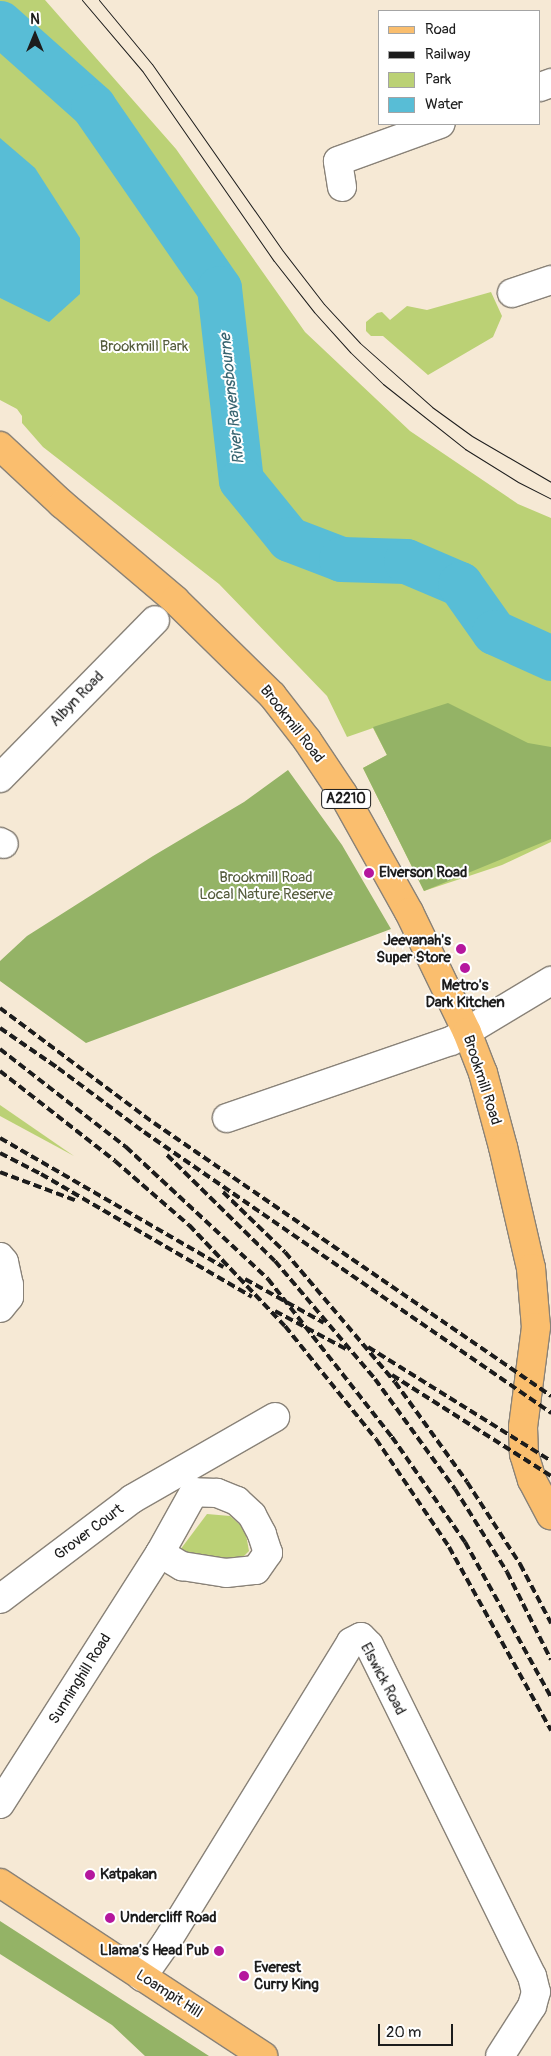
<!DOCTYPE html>
<style>
body{margin:0}
#map{position:relative;width:551px;height:2056px;overflow:hidden;background:#f6e9d5;font-family:Pangolin,sans-serif}
div>[style]{position:absolute}
.green>*{inset:0;background:#bbd175}
.forest>*{inset:0;background:#94b366}
.water>*{inset:0;background:#58bdd6}
.river>*{height:45px;margin:-22.5px;padding:0 22.5px;transform-origin:22.5px;border-radius:22.5px;background:#58bdd6}
.roads{filter:drop-shadow(1px 0 #898278) drop-shadow(-1px 0 #898278) drop-shadow(0 1px #898278) drop-shadow(0 -1px #898278)}
.minor>*{height:28px;margin:-14px;padding:0 14px;transform-origin:14px;border-radius:14px;background:#fff}
.primary>*{height:28px;margin:-14px;padding:0 14px;transform-origin:14px;border-radius:14px;background:#fabe6e}
.trunk>*{height:28px;margin:-14px;padding:0 14px;transform-origin:14px;border-radius:14px;background:#fabe6e}
.tram>*{height:1px;margin:-0.5px;padding:0 0.5px;transform-origin:0.5px;border-radius:0.5px;background:#1c1c1c}
.rail>*{height:4px;margin-top:-2px;transform-origin:0;background:repeating-linear-gradient(90deg,#1c1c1c 0 8px,transparent 0 12px)}
.dots>*{width:14px;height:14px;translate:-50% -50%;box-sizing:border-box;border:2px solid #fff;border-radius:50%}
span{translate:-50% -50%;white-space:nowrap;text-align:center;line-height:1.15;-webkit-text-stroke:4px #fff;paint-order:stroke}
.shield-label span{padding:1px 4px;background:#fff;border:1px solid;border-radius:4px;-webkit-text-stroke-width:0}
.shield-label{font-size:14px;color:#1c1c1c;font-weight:700}
.park-label{font-size:15px;color:#545b3b}
.street-label{font-size:15px;color:#1c1c1c}
.poi-label{font-size:15px;color:#1c1c1c;font-weight:700}
.left{translate:0 -50%;text-align:left}
.right{translate:-100% -50%;text-align:right}
.water-label{font-size:16px;color:#376470;font-style:italic}
.legend{position:absolute;left:378px;top:10px;width:162px;height:115px;box-sizing:border-box;background:#fff;border:1px solid #a4a4a4;margin:0;padding:6px 9px;list-style:none;font-size:15px;color:#1c1c1c}
.legend li{display:flex;align-items:center;gap:10px;height:25px}
.legend b{width:25px;border:1px solid #a4a4a4}
.north{position:absolute;left:10px;top:10px;width:50px;height:50px;-webkit-text-stroke:4px #fff;paint-order:stroke;rotate:0deg;font-size:14px;font-weight:700;line-height:20px;text-align:center;color:#1c1c1c}
.north::after{content:'';display:block;margin:auto;width:18px;height:22px;background:#1c1c1c;clip-path:polygon(50% 0,100% 100%,50% 72%,0 100%)}
.scale{position:absolute;left:378px;top:2024px;width:75px;height:22px;box-sizing:border-box;border:2px solid #1c1c1c;border-top:0;padding-left:6px;font-size:15px;line-height:18px;white-space:nowrap;color:#1c1c1c;-webkit-text-stroke:4px #fff;paint-order:stroke}
</style>
<div id="map">
<div class="green">
<div style="clip-path:polygon(0 0,45px 0,176px 149px,305px 332px,410px 431px,518px 504px,551px 518px,551px 842px,502px 865px,424px 891px,363px 768px,387px 755px,373px 728px,347px 737px,327px 696px,219px 584px,43px 447px,22px 423px,22px 416px,17px 409px,0 400px)"></div>
<div style="clip-path:polygon(491px 292px,502px 316px,493px 337px,428px 375px,383px 336px,371px 336px,366px 331px,366px 322px,377px 313px,382px 312px,390px 320px,407px 306px,427px 310px)"></div>
<div style="clip-path:polygon(0 1105px,74px 1156px,0 1116px)"></div>
<div style="clip-path:polygon(207px 1514px,230px 1516px,245px 1529px,249px 1551px,236px 1564px,177px 1554px)"></div>
</div>
<div class="forest">
<div style="clip-path:polygon(448px 703px,528px 743px,551px 747px,551px 839px,424px 891px,363px 768px,387px 755px,373px 727px)"></div>
<div style="clip-path:polygon(288px 770px,342px 845px,391px 929px,86px 1043px,0 981px,0 961px,27px 936px,153px 856px,244px 802px)"></div>
<div style="clip-path:polygon(0 1921px,209px 2056px,145px 2056px,112px 2025px,0 1954px)"></div>
</div>
<div class="water">
<div style="clip-path:polygon(0 138px,35px 168px,80px 238px,80px 294px,49px 322px,0 298px)"></div>
</div>
<div class="river">
<div style="left:0;top:23px;width:125px;rotate:41.7deg"></div>
<div style="left:93px;top:106px;width:221px;rotate:55.3deg"></div>
<div style="left:219px;top:288px;width:193px;rotate:83.5deg"></div>
<div style="left:241px;top:480px;width:76px;rotate:50.9deg"></div>
<div style="left:289px;top:539px;width:56px;rotate:21deg"></div>
<div style="left:341px;top:559px;width:65px;rotate:1.8deg"></div>
<div style="left:406px;top:561px;width:59px;rotate:23.1deg"></div>
<div style="left:460px;top:584px;width:59px;rotate:54.7deg"></div>
<div style="left:494px;top:632px;width:63px;rotate:24.5deg"></div>
</div>
<div class="roads">
<div class="minor">
<div style="left:540px;top:87px;width:12px;rotate:-20deg"></div>
<div style="left:342px;top:187px;width:26px;rotate:-99deg"></div>
<div style="left:338px;top:161px;width:109px;rotate:-19.9deg"></div>
<div style="left:512px;top:293px;width:41px;rotate:-18.4deg"></div>
<div style="left:0;top:778px;width:221px;rotate:-45.5deg"></div>
<div style="left:0;top:842px;width:4px;rotate:27deg"></div>
<div style="left:227px;top:1118px;width:237px;rotate:-19deg"></div>
<div style="left:451px;top:1041px;width:117px;rotate:-31deg"></div>
<div style="left:0;top:1257px;width:6px;rotate:51deg"></div>
<div style="left:4px;top:1262px;width:24px;rotate:78deg"></div>
<div style="left:9px;top:1285px;width:12px;rotate:90deg"></div>
<div style="left:9px;top:1297px;width:14px;rotate:129deg"></div>
<div style="left:160px;top:1553px;width:26px;rotate:31deg"></div>
<div style="left:182px;top:1566px;width:45px;rotate:9deg"></div>
<div style="left:226px;top:1573px;width:30px;rotate:-6deg"></div>
<div style="left:256px;top:1570px;width:21px;rotate:-55deg"></div>
<div style="left:268px;top:1553px;width:20px;rotate:-108deg"></div>
<div style="left:262px;top:1534px;width:21px;rotate:-118deg"></div>
<div style="left:252px;top:1515px;width:21px;rotate:-137deg"></div>
<div style="left:237px;top:1501px;width:22px;rotate:-158deg"></div>
<div style="left:217px;top:1493px;width:23px;rotate:-178deg"></div>
<div style="left:0;top:1599px;width:166px;rotate:-37.1deg"></div>
<div style="left:132px;top:1499px;width:165px;rotate:-29.8deg"></div>
<div style="left:0;top:1804px;width:298px;rotate:-57.5deg"></div>
<div style="left:160px;top:1553px;width:70px;rotate:-60.9deg"></div>
<div style="left:142px;top:1977px;width:42px;rotate:-54.8deg"></div>
<div style="left:166px;top:1943px;width:353px;rotate:-58.4deg"></div>
<div style="left:351px;top:1642px;width:11px;rotate:-27deg"></div>
<div style="left:361px;top:1637px;width:11px;rotate:45deg"></div>
<div style="left:369px;top:1645px;width:369px;rotate:63.8deg"></div>
<div style="left:532px;top:1976px;width:16px;rotate:76deg"></div>
<div style="left:536px;top:1992px;width:15px;rotate:106deg"></div>
<div style="left:532px;top:2006px;width:59px;rotate:122.6deg"></div>
</div>
<div class="primary">
<div style="left:0;top:446px;width:85px;rotate:43.1deg"></div>
<div style="left:62px;top:504px;width:148px;rotate:40.3deg"></div>
<div style="left:175px;top:600px;width:136px;rotate:44.4deg"></div>
<div style="left:272px;top:695px;width:57px;rotate:52.1deg"></div>
<div style="left:307px;top:740px;width:65px;rotate:56.3deg"></div>
<div style="left:343px;top:794px;width:135px;rotate:60.8deg"></div>
<div style="left:409px;top:912px;width:133px;rotate:64.2deg"></div>
<div style="left:467px;top:1032px;width:44px;rotate:68.7deg"></div>
<div style="left:483px;top:1073px;width:77px;rotate:74.9deg"></div>
<div style="left:503px;top:1147px;width:124px;rotate:77deg"></div>
<div style="left:531px;top:1268px;width:59px;rotate:85.2deg"></div>
<div style="left:536px;top:1327px;width:101px;rotate:97.4deg"></div>
<div style="left:523px;top:1427px;width:27px;rotate:88deg"></div>
<div style="left:524px;top:1454px;width:27px;rotate:73deg"></div>
<div style="left:532px;top:1480px;width:40px;rotate:62deg"></div>
</div>
<div class="trunk">
<div style="left:0;top:1883px;width:315px;rotate:33.3deg"></div>
</div>
</div>
<div class="tram">
<div style="left:82px;top:0;width:94px;rotate:49.7deg"></div>
<div style="left:143px;top:72px;width:230px;rotate:55.3deg"></div>
<div style="left:274px;top:261px;width:65px;rotate:51.9deg"></div>
<div style="left:314px;top:312px;width:54px;rotate:48deg"></div>
<div style="left:350px;top:352px;width:46px;rotate:44.1deg"></div>
<div style="left:383px;top:384px;width:105px;rotate:38.4deg"></div>
<div style="left:465px;top:449px;width:62px;rotate:31.9deg"></div>
<div style="left:518px;top:482px;width:37px;rotate:27deg"></div>
<div style="left:99px;top:0;width:83px;rotate:50.4deg"></div>
<div style="left:152px;top:64px;width:228px;rotate:55deg"></div>
<div style="left:283px;top:251px;width:67px;rotate:52.3deg"></div>
<div style="left:324px;top:304px;width:53px;rotate:47.3deg"></div>
<div style="left:360px;top:343px;width:96px;rotate:41.6deg"></div>
<div style="left:432px;top:407px;width:49px;rotate:35.9deg"></div>
<div style="left:472px;top:436px;width:91px;rotate:30.2deg"></div>
</div>
<div class="rail">
<div style="left:0;top:1008px;width:192px;rotate:36.8deg"></div>
<div style="left:154px;top:1123px;width:482px;rotate:34.5deg"></div>
<div style="left:0;top:1028px;width:70px;rotate:34.6deg"></div>
<div style="left:58px;top:1068px;width:107px;rotate:36.7deg"></div>
<div style="left:144px;top:1132px;width:495px;rotate:34.6deg"></div>
<div style="left:0;top:1049px;width:160px;rotate:37.9deg"></div>
<div style="left:126px;top:1147px;width:194px;rotate:42.9deg"></div>
<div style="left:268px;top:1279px;width:201px;rotate:51.9deg"></div>
<div style="left:392px;top:1437px;width:128px;rotate:55.2deg"></div>
<div style="left:465px;top:1542px;width:177px;rotate:61deg"></div>
<div style="left:0;top:1071px;width:146px;rotate:38deg"></div>
<div style="left:115px;top:1161px;width:98px;rotate:40.9deg"></div>
<div style="left:189px;top:1225px;width:139px;rotate:46.5deg"></div>
<div style="left:285px;top:1326px;width:145px;rotate:51.2deg"></div>
<div style="left:376px;top:1439px;width:130px;rotate:55.9deg"></div>
<div style="left:449px;top:1547px;width:210px;rotate:60.9deg"></div>
<div style="left:0;top:1138px;width:258px;rotate:30deg"></div>
<div style="left:0;top:1153px;width:46px;rotate:27.1deg"></div>
<div style="left:41px;top:1174px;width:244px;rotate:30.2deg"></div>
<div style="left:167px;top:1155px;width:151px;rotate:44.5deg"></div>
<div style="left:275px;top:1261px;width:155px;rotate:49.7deg"></div>
<div style="left:375px;top:1379px;width:136px;rotate:54deg"></div>
<div style="left:455px;top:1489px;width:98px;rotate:57.9deg"></div>
<div style="left:507px;top:1572px;width:98px;rotate:63.4deg"></div>
<div style="left:0;top:1172px;width:80px;rotate:20.5deg"></div>
<div style="left:223px;top:1192px;width:86px;rotate:44.1deg"></div>
<div style="left:285px;top:1252px;width:170px;rotate:49.8deg"></div>
<div style="left:395px;top:1382px;width:123px;rotate:54.2deg"></div>
<div style="left:467px;top:1482px;width:98px;rotate:57.1deg"></div>
<div style="left:520px;top:1564px;width:67px;rotate:62.3deg"></div>
<div style="left:245px;top:1279px;width:90px;rotate:29.1deg"></div>
<div style="left:275px;top:1311px;width:81px;rotate:28.2deg"></div>
<div style="left:368px;top:1347px;width:216px;rotate:31.9deg"></div>
<div style="left:392px;top:1375px;width:188px;rotate:32.4deg"></div>
</div>
<div class="dots">
<div style="left:369px;top:873px;background:#b5179e"></div>
<div style="left:461px;top:949px;background:#b5179e"></div>
<div style="left:465px;top:968px;background:#b5179e"></div>
<div style="left:90px;top:1875px;background:#b5179e"></div>
<div style="left:110px;top:1918px;background:#b5179e"></div>
<div style="left:219px;top:1951px;background:#b5179e"></div>
<div style="left:244px;top:1976px;background:#b5179e"></div>
</div>
<div class="shield-label">
<span style="left:346px;top:799px">A2210</span>
</div>
<div class="park-label">
<span style="left:144px;top:347px">Brookmill Park</span>
<span style="left:266px;top:886px">Brookmill Road<br>Local Nature Reserve</span>
</div>
<div class="street-label">
<span style="left:77px;top:699px;rotate:-46deg">Albyn Road</span>
<span style="left:292px;top:724px;rotate:52deg">Brookmill Road</span>
<span style="left:482px;top:1080px;rotate:72deg">Brookmill Road</span>
<span style="left:89px;top:1532px;rotate:-37deg">Grover Court</span>
<span style="left:80px;top:1679px;rotate:-58deg">Sunninghill Road</span>
<span style="left:383px;top:1679px;rotate:62deg">Elswick Road</span>
<span style="left:169px;top:1994px;rotate:33deg">Loampit Hill</span>
</div>
<div class="poi-label">
<span class="left" style="left:379px;top:873px">Elverson Road</span>
<span class="right" style="left:451px;top:949px">Jeevanah's<br>Super Store</span>
<span style="left:465px;top:994px">Metro's<br>Dark Kitchen</span>
<span class="left" style="left:100px;top:1875px">Katpakan</span>
<span class="left" style="left:120px;top:1918px">Undercliff Road</span>
<span class="right" style="left:209px;top:1951px">Llama's Head Pub</span>
<span class="left" style="left:254px;top:1976px">Everest<br>Curry King</span>
</div>
<div class="water-label">
<span style="left:232px;top:399px;rotate:-96deg">River Ravensbourne</span>
</div>
<ul class="legend">
<li><b style="height:6px;background:#fabe6e"></b>Road</li>
<li><b style="height:6px;background:#1c1c1c"></b>Railway</li>
<li><b style="height:14px;background:#bbd175"></b>Park</li>
<li><b style="height:14px;background:#58bdd6"></b>Water</li>
</ul>
<div class="north">N</div>
<div class="scale">20 m</div>
</div>
